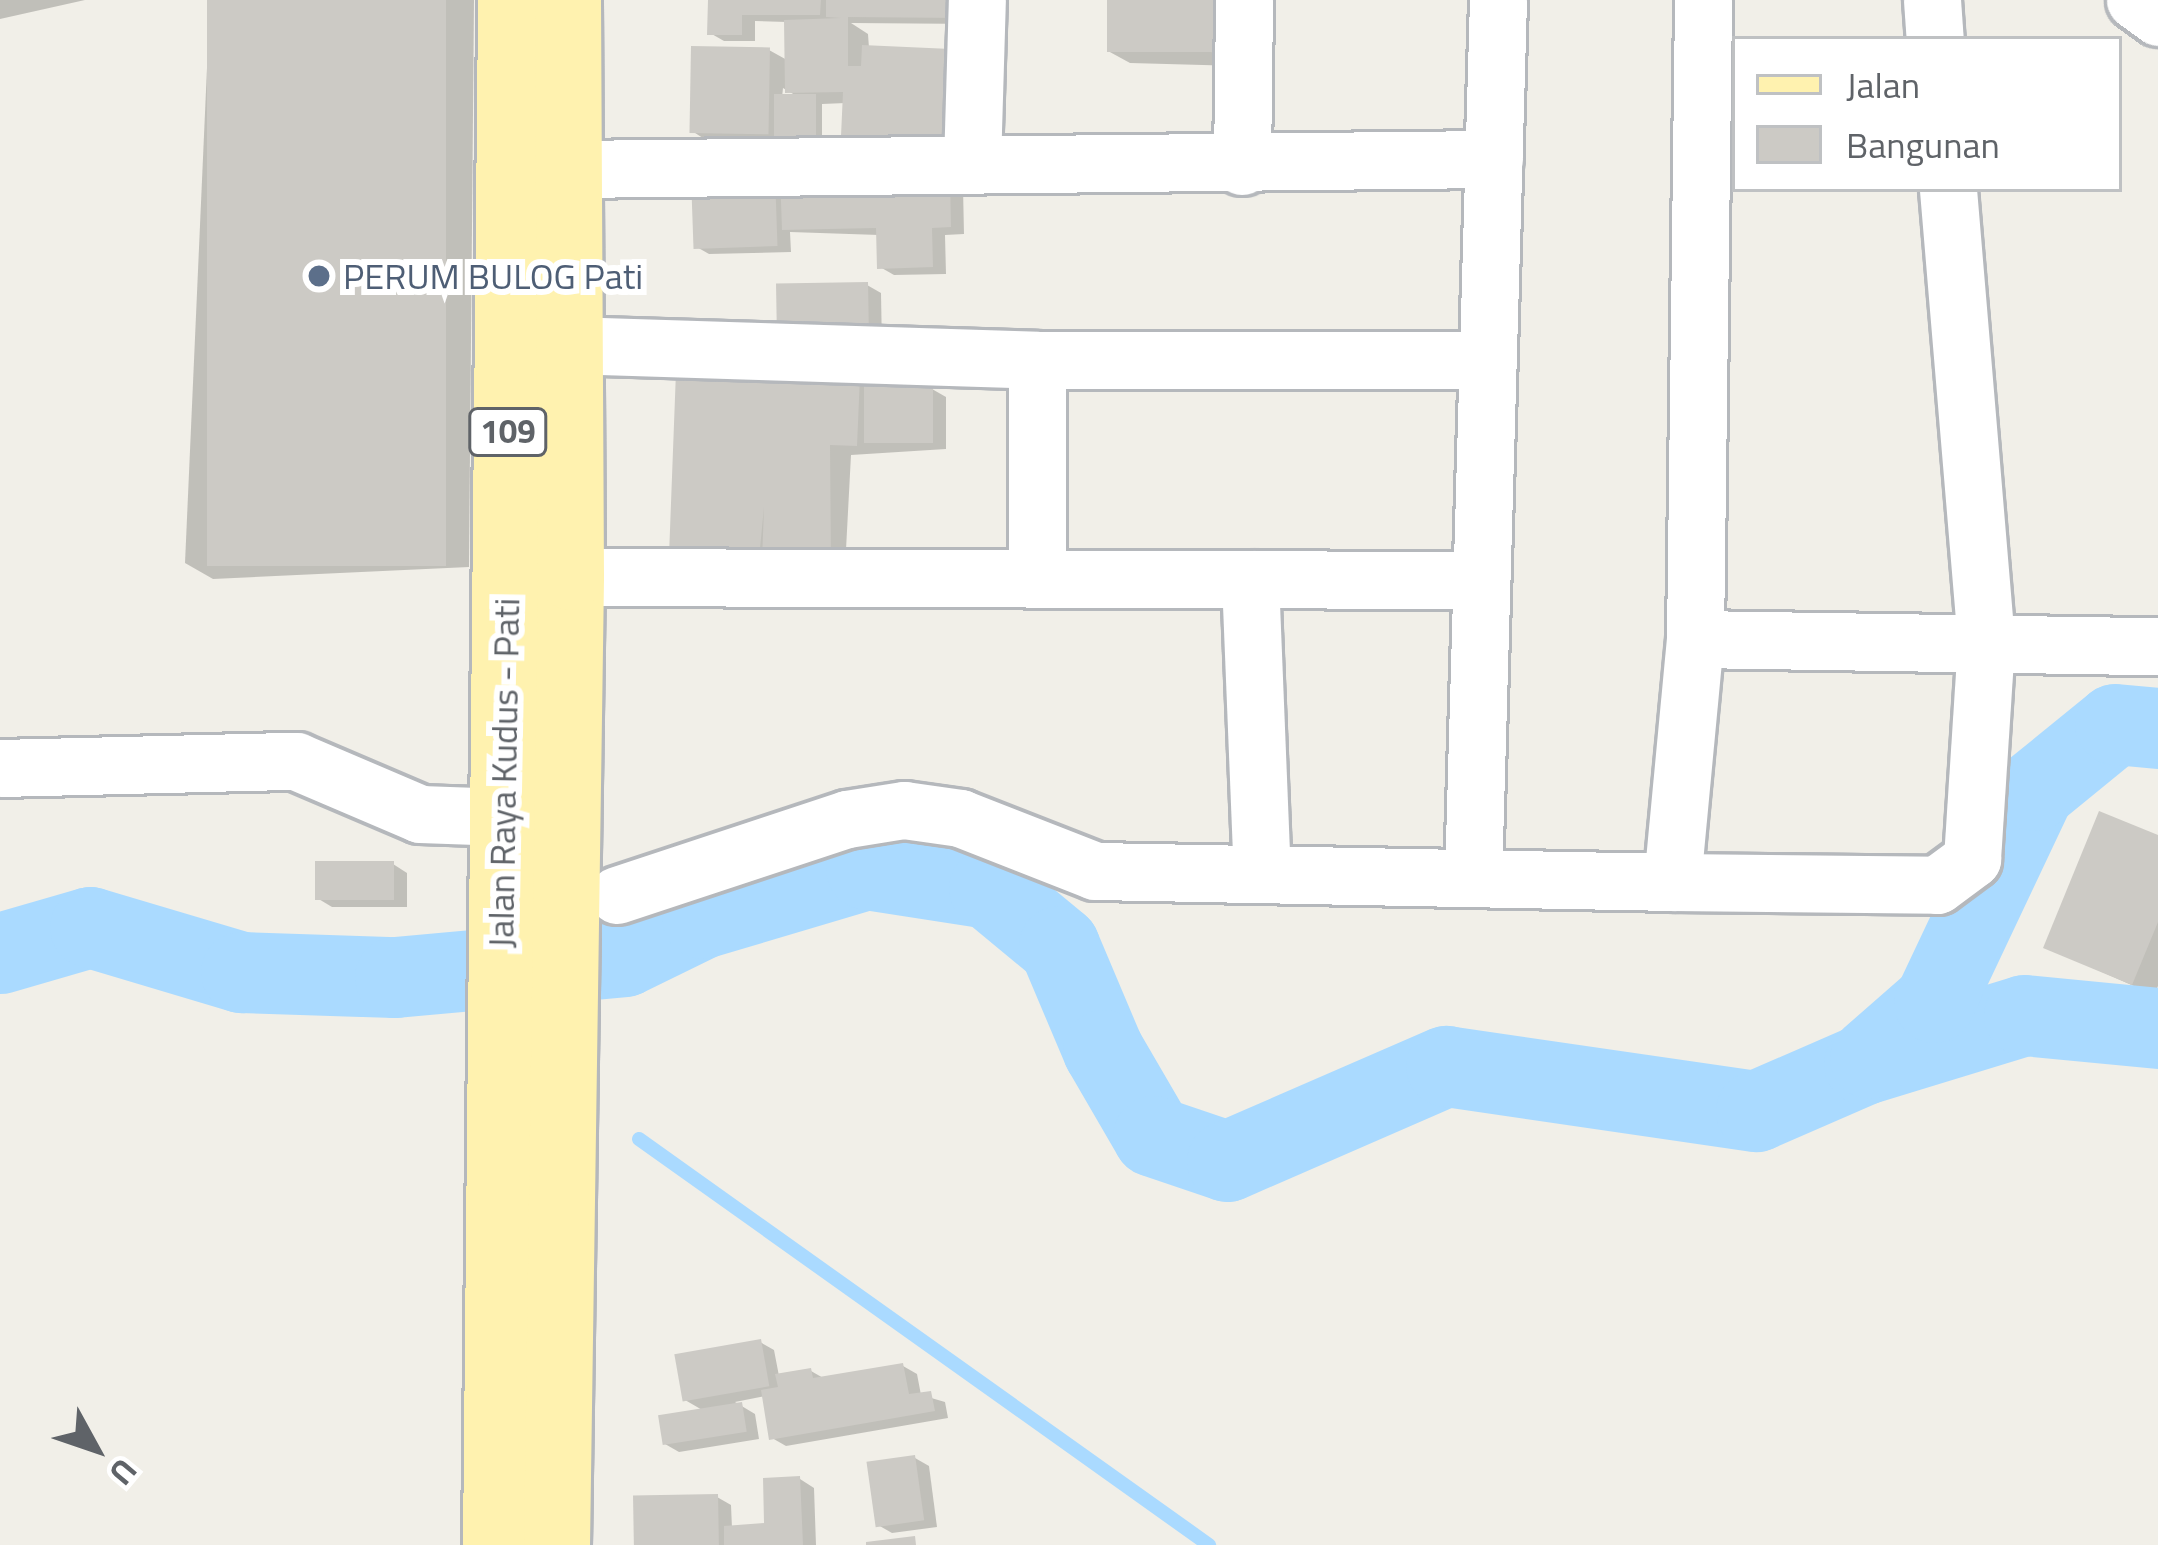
<!DOCTYPE html>
<style>
body{margin:0}
#map{position:relative;width:2158px;height:1545px;overflow:hidden;background:#f1efe8;font-family:"Titillium Web",sans-serif}
div>[style]{position:absolute}
.shadow>*{inset:0;background:#0003}
.stream>*{height:14px;margin:-7px;padding:0 7px;transform-origin:7px;border-radius:7px;background:#aadaff}
.river>*{height:81px;margin:-40.5px;padding:0 40.5px;transform-origin:40.5px;border-radius:40.5px;background:#aadaff}
.building>*{inset:0;background:#cccac5;transform-origin:0 0}
.roads{filter:drop-shadow(3px 0 #b5b8bc) drop-shadow(-3px 0 #b5b8bc) drop-shadow(0 3px #b5b8bc) drop-shadow(0 -3px #b5b8bc)}
.minor>*{height:57px;margin:-28.5px;padding:0 28.5px;transform-origin:28.5px;border-radius:28.5px;background:#fff}
.major>*{height:66px;margin:-33px;padding:0 33px;transform-origin:33px;border-radius:33px;background:#fff2af}
.dots>*{width:33px;height:33px;translate:-50% -50%;box-sizing:border-box;border:6px solid #fff;border-radius:50%}
span{translate:-50% -50%;white-space:nowrap;text-align:center;line-height:1.15;-webkit-text-stroke:12px #fff;paint-order:stroke}
.shield-label span{padding:3px 9px;background:#fff;border:3px solid;border-radius:9px;-webkit-text-stroke-width:0}
.shield-label{font-size:33px;color:#5f6368;font-weight:700}
.service-label{font-size:36px;color:#4e5e75}
.left{translate:0 -50%;text-align:left}
.street-label{font-size:36px;color:#5f6368}
.legend{position:absolute;left:1732px;top:36px;width:390px;height:156px;box-sizing:border-box;background:#fff;border:3px solid #bfc1c3;margin:0;padding:15px 21px;list-style:none;font-size:36px;color:#5f6368}
.legend li{display:flex;align-items:center;gap:24px;height:60px}
.legend b{width:60px;border:3px solid #bfc1c3}
.north{position:absolute;left:36px;top:1389px;width:120px;height:120px;-webkit-text-stroke:9px #fff;paint-order:stroke;rotate:130deg;font-size:33px;font-weight:700;line-height:48px;text-align:center;color:#5f6368}
.north::after{content:'';display:block;margin:auto;width:42px;height:54px;background:#5f6368;clip-path:polygon(50% 0,100% 100%,50% 72%,0 100%)}
</style>
<div id="map">
<div class="shadow">
<div style="clip-path:polygon(0 0,85px 0,0 19px)"></div>
<div style="clip-path:polygon(210px 0,474px 0,469px 567px,213px 579px,185px 563px)"></div>
<div style="clip-path:polygon(evenodd,711px 0,976px 0,976px 24px,851px 23px,868px 34px,869px 48px,950px 52px,865px 147px,844px 134px,846px 103px,822px 104px,822px 141px,706px 140px,692px 131px,769px 50px,787px 60px,787px 22px,755px 21px,755px 41px,724px 41px,710px 33px,711px 0,783px 88px,800px 98px,782px 98px,783px 88px)"></div>
<div style="clip-path:polygon(1110px 0,1239px 66px,1130px 63px,1108px 51px)"></div>
<div style="clip-path:polygon(694px 180px,963px 187px,964px 234px,945px 235px,946px 274px,894px 275px,880px 267px,879px 235px,790px 232px,791px 252px,709px 254px,695px 246px)"></div>
<div style="clip-path:polygon(867px 285px,881px 293px,882px 348px,794px 350px)"></div>
<div style="clip-path:polygon(859px 379px,875px 389px,932px 389px,946px 397px,946px 449px,851px 455px,845px 569px,686px 563px)"></div>
<div style="clip-path:polygon(2158px 838px,2158px 986px,2154px 995px,2046px 947px)"></div>
<div style="clip-path:polygon(393px 864px,407px 873px,407px 907px,332px 907px,317px 898px)"></div>
<div style="clip-path:polygon(760px 1342px,774px 1350px,779px 1376px,811px 1371px,825px 1379px,903px 1366px,917px 1374px,921px 1395px,945px 1402px,948px 1418px,786px 1446px,772px 1438px,765px 1396px,735px 1402px,755px 1414px,759px 1439px,679px 1452px,665px 1444px,704px 1411px,685px 1400px)"></div>
<div style="clip-path:polygon(915px 1458px,929px 1466px,937px 1527px,892px 1533px,878px 1525px)"></div>
<div style="clip-path:polygon(800px 1479px,814px 1488px,816px 1545px,637px 1545px,717px 1497px,731px 1505px,732px 1528px,767px 1526px)"></div>
</div>
<div class="stream">
<div style="left:639px;top:1139px;width:700px;rotate:35.46deg"></div>
</div>
<div class="river">
<div style="left:0;top:953px;width:94px;rotate:-16.1deg"></div>
<div style="left:90px;top:927px;width:158px;rotate:16.6deg"></div>
<div style="left:241px;top:972px;width:154px;rotate:1.9deg"></div>
<div style="left:395px;top:977px;width:230px;rotate:-5.2deg"></div>
<div style="left:624px;top:956px;width:87px;rotate:-26deg"></div>
<div style="left:702px;top:918px;width:171px;rotate:-16.6deg"></div>
<div style="left:866px;top:869px;width:124px;rotate:8.8deg"></div>
<div style="left:989px;top:888px;width:91px;rotate:39.6deg"></div>
<div style="left:1059px;top:946px;width:113px;rotate:67.1deg"></div>
<div style="left:1103px;top:1050px;width:99px;rotate:59.8deg"></div>
<div style="left:1153px;top:1136px;width:78px;rotate:18.7deg"></div>
<div style="left:1227px;top:1161px;width:239px;rotate:-23.5deg"></div>
<div style="left:1446px;top:1066px;width:313px;rotate:8.3deg"></div>
<div style="left:1756px;top:1111px;width:118px;rotate:-23.5deg"></div>
<div style="left:1864px;top:1064px;width:167px;rotate:-17deg"></div>
<div style="left:2024px;top:1015px;width:135px;rotate:5.5deg"></div>
<div style="left:1870px;top:1058px;width:85px;rotate:-41.2deg"></div>
<div style="left:1934px;top:1002px;width:234px;rotate:-64.7deg"></div>
<div style="left:2034px;top:790px;width:104px;rotate:-39.2deg"></div>
<div style="left:2115px;top:724px;width:43px;rotate:5.3deg"></div>
</div>
<div class="building">
<div style="left:207px;top:0;width:239px;height:566px"></div>
<div style="clip-path:polygon(708px 0,821px 0,820px 15px,742px 15px,742px 35px,707px 35px)"></div>
<div style="clip-path:polygon(826px 0,962px 0,962px 18px,848px 17px,848px 66px,861px 66px,862px 45px,951px 49px,946px 141px,841px 136px,843px 92px,785px 93px,784px 20px,841px 18px,826px 17px)"></div>
<div style="left:1107px;top:0;width:113px;height:52px"></div>
<div style="left:691px;top:46px;width:79px;height:87px;rotate:1deg"></div>
<div style="left:816px;top:94px;width:45px;height:42px;rotate:90deg"></div>
<div style="clip-path:polygon(780px 173px,950px 176px,951px 227px,932px 228px,933px 267px,877px 269px,876px 228px,782px 230px)"></div>
<div style="left:775px;top:175px;width:71px;height:84px;rotate:88deg"></div>
<div style="left:868px;top:282px;width:59px;height:92px;rotate:89deg"></div>
<div style="clip-path:polygon(676px 371px,860px 376px,857px 446px,830px 445px,831px 563px,762px 561px,764px 507px,759px 559px,669px 556px)"></div>
<div style="left:864px;top:386px;width:69px;height:57px"></div>
<div style="clip-path:polygon(2099px 811px,2158px 835px,2158px 922px,2132px 985px,2043px 948px)"></div>
<div style="left:315px;top:861px;width:79px;height:39px"></div>
<div style="left:761px;top:1339px;width:48px;height:88px;rotate:80deg"></div>
<div style="clip-path:polygon(903px 1363px,909px 1394px,931px 1391px,935px 1411px,769px 1440px,761px 1390px,778px 1387px,775px 1374px,811px 1368px,813px 1378px)"></div>
<div style="left:742px;top:1402px;width:30px;height:85px;rotate:81deg"></div>
<div style="left:915px;top:1455px;width:66px;height:49px;rotate:82deg"></div>
<div style="clip-path:polygon(800px 1476px,803px 1545px,724px 1545px,724px 1526px,764px 1523px,763px 1478px)"></div>
<div style="left:718px;top:1494px;width:51px;height:85px;rotate:89deg"></div>
<div style="clip-path:polygon(915px 1536px,916px 1545px,866px 1545px,866px 1542px)"></div>
</div>
<div class="roads">
<div class="minor">
<div style="left:1932px;top:0;width:39px;rotate:86deg"></div>
<div style="left:2135px;top:0;width:29px;rotate:36deg"></div>
<div style="left:972px;top:164px;width:164px;rotate:-88.3deg"></div>
<div style="left:1242px;top:166px;width:166px;rotate:-89.3deg"></div>
<div style="left:569px;top:169px;width:925px;rotate:-0.62deg"></div>
<div style="left:569px;top:345px;width:468px;rotate:1.8deg"></div>
<div style="left:1037px;top:360px;width:446px"></div>
<div style="left:571px;top:577px;width:906px;rotate:0.19deg"></div>
<div style="left:1037px;top:577px;width:217px;rotate:-90deg"></div>
<div style="left:1250px;top:579px;width:293px;rotate:87.7deg"></div>
<div style="left:1695px;top:639px;width:463px;rotate:0.9deg"></div>
<div style="left:0;top:768px;width:296px;rotate:-1.4deg"></div>
<div style="left:296px;top:761px;width:135px;rotate:23.1deg"></div>
<div style="left:420px;top:814px;width:85px;rotate:2deg"></div>
<div style="left:1473px;top:878px;width:878px;rotate:-88.37deg"></div>
<div style="left:1672px;top:882px;width:265px;rotate:0.6deg"></div>
<div style="left:1937px;top:885px;width:44px;rotate:-36.6deg"></div>
<div style="left:1972px;top:859px;width:217px;rotate:-86.3deg"></div>
<div style="left:1986px;top:642px;width:455px;rotate:-94.8deg"></div>
<div style="left:617px;top:895px;width:242px;rotate:-18.3deg"></div>
<div style="left:847px;top:819px;width:58px;rotate:-9deg"></div>
<div style="left:904px;top:810px;width:57px;rotate:8.1deg"></div>
<div style="left:960px;top:818px;width:145px;rotate:21.4deg"></div>
<div style="left:1095px;top:871px;width:577px;rotate:1.09deg"></div>
<div style="left:1672px;top:882px;width:244px;rotate:-84.6deg"></div>
<div style="left:1695px;top:639px;width:639px;rotate:-89.28deg"></div>
</div>
<div class="major">
<div style="left:496px;top:1545px;width:1545px;rotate:-89.44deg"></div>
<div style="left:557px;top:1545px;width:968px;rotate:-89.17deg"></div>
<div style="left:571px;top:577px;width:577px;rotate:-90.3deg"></div>
</div>
</div>
<div class="dots">
<div style="left:319px;top:276px;background:#5c6f8a"></div>
</div>
<div class="shield-label">
<span style="left:508px;top:432px">109</span>
</div>
<div class="service-label">
<span class="left" style="left:343px;top:276px">PERUM BULOG Pati</span>
</div>
<div class="street-label">
<span style="left:503px;top:773px;rotate:-89deg">Jalan Raya Kudus - Pati</span>
</div>
<ul class="legend">
<li><b style="height:15px;background:#fff2af"></b>Jalan</li>
<li><b style="height:33px;background:#cccac5"></b>Bangunan</li>
</ul>
<div class="north">U</div>
</div>
